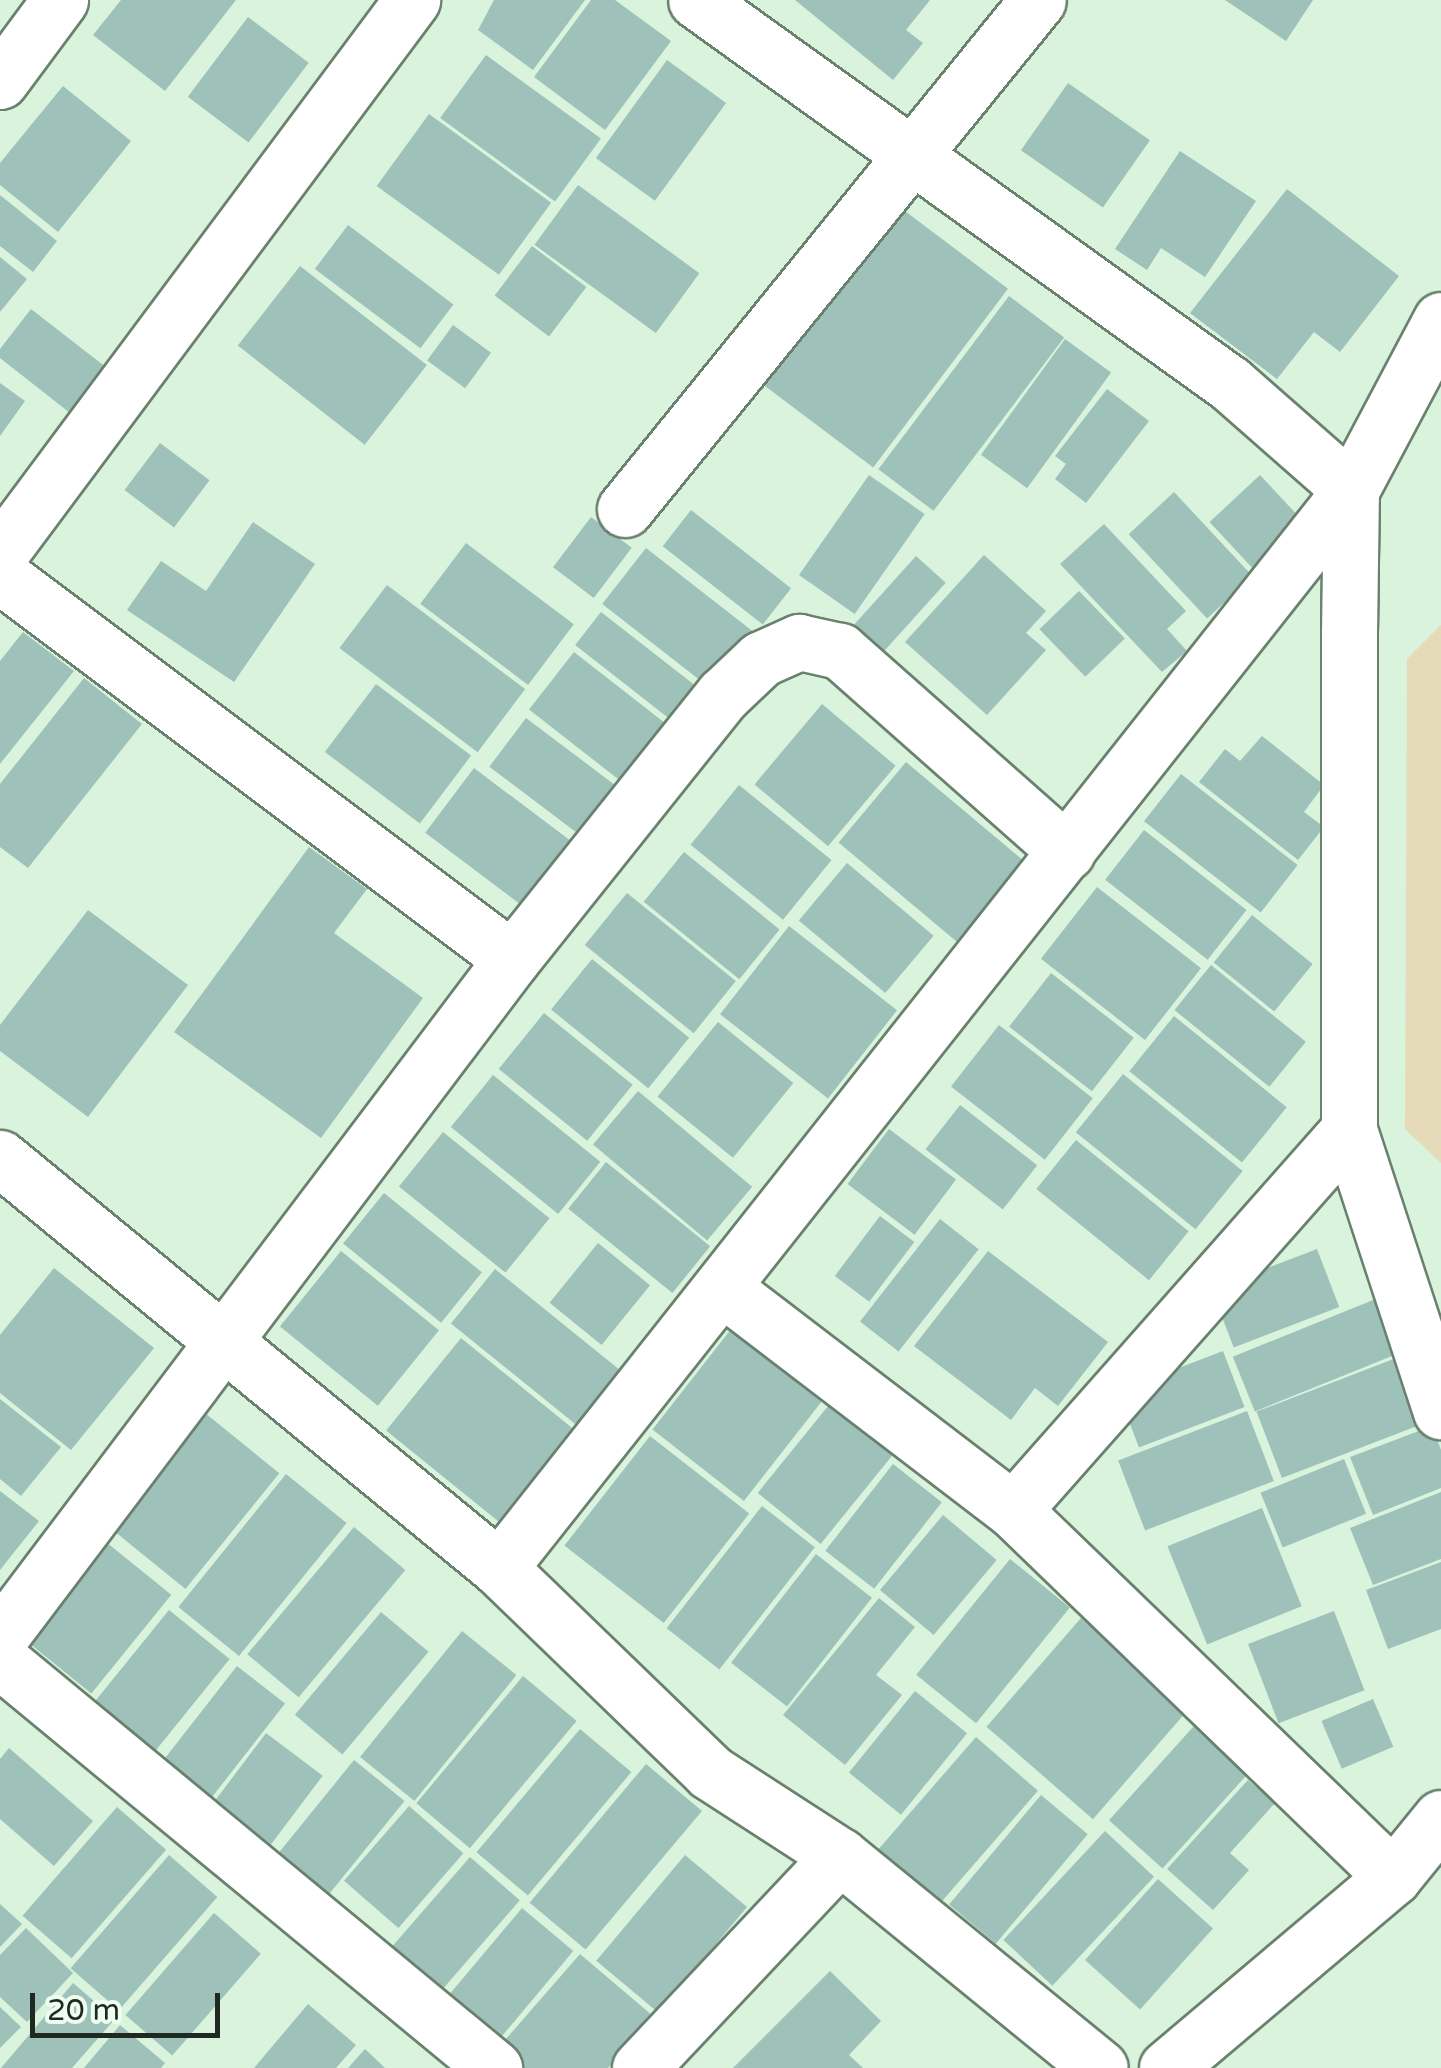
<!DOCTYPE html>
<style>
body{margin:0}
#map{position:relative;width:1441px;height:2068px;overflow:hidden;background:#d9f3dd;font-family:"Varela Round",sans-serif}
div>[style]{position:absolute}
.green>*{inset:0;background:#e6dbb8}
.building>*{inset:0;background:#9ec2b9;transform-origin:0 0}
.roads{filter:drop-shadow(2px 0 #69816d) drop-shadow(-2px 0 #69816d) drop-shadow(0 2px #69816d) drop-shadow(0 -2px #69816d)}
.street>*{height:55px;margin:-27.5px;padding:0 27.5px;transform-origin:27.5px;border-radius:27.5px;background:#fff}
span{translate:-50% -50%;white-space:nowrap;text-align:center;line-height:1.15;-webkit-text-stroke:9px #edfdf0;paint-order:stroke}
.scale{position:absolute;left:30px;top:1993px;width:190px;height:45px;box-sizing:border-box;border:5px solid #1f2921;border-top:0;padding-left:12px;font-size:30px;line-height:35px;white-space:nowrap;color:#1f2921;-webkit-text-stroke:8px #edfdf0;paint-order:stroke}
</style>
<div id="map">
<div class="green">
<div style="clip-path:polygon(1441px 625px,1441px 1163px,1405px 1129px,1407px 659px)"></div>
</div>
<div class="building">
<div style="clip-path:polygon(121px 0,236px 0,165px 91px,93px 35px)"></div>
<div style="clip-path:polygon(494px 0,585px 0,533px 70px,478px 30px)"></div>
<div style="clip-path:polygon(591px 0,615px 0,671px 41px,605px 130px,534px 77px)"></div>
<div style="clip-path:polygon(795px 0,930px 0,906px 30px,923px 43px,893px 80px)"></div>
<div style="clip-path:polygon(1225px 0,1313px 0,1286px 41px)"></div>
<div style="left:248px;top:17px;width:76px;height:100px;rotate:37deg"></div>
<div style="left:486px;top:55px;width:142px;height:78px;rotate:36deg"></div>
<div style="left:667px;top:60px;width:73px;height:121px;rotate:36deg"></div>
<div style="left:1068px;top:83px;width:100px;height:82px;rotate:35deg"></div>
<div style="clip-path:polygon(63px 86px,131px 141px,58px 232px,0 185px,0 163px)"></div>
<div style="left:429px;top:114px;width:151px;height:89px;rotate:36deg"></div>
<div style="clip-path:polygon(1180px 151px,1256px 201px,1205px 277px,1161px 248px,1147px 270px,1115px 249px)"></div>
<div style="left:578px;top:185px;width:150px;height:74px;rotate:36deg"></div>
<div style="clip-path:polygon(1287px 189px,1399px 276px,1340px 352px,1314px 332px,1277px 379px,1190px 313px)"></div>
<div style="clip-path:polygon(0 195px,57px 241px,33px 272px,0 246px)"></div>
<div style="left:893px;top:202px;width:144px;height:224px;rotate:37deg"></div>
<div style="left:348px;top:225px;width:132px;height:55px;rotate:37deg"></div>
<div style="left:532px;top:246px;width:68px;height:62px;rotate:37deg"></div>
<div style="clip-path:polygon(0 257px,27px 279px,0 312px)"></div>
<div style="left:300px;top:266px;width:161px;height:101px;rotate:38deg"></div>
<div style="left:1009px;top:296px;width:69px;height:217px;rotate:37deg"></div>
<div style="clip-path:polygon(31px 309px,107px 368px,70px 413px,0 358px,0 349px)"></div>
<div style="left:453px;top:325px;width:47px;height:44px;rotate:36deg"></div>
<div style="left:1065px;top:339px;width:57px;height:143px;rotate:36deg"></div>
<div style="clip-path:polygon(0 383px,25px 401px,0 436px)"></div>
<div style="clip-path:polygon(1107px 389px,1149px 421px,1086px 503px,1055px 479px,1066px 464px,1055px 456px)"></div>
<div style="left:160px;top:443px;width:62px;height:59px;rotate:37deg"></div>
<div style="left:869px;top:475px;width:68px;height:122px;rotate:35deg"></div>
<div style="left:1260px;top:475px;width:74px;height:69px;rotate:47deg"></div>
<div style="left:1174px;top:492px;width:115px;height:62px;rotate:47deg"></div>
<div style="left:691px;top:510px;width:127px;height:46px;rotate:38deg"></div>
<div style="left:591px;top:517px;width:51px;height:63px;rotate:37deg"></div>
<div style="clip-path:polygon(253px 522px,315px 564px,234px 682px,127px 610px,161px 561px,206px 591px)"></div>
<div style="clip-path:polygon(1104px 524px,1186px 611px,1167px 629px,1187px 651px,1162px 672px,1060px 564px)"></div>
<div style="left:466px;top:543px;width:135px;height:76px;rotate:37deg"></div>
<div style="left:646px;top:548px;width:137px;height:71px;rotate:38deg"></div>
<div style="clip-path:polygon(984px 555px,1046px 611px,1026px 633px,1046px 650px,987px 715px,905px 642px)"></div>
<div style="left:916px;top:556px;width:40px;height:98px;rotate:42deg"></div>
<div style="left:387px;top:585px;width:173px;height:79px;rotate:37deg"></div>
<div style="left:1079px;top:591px;width:66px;height:55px;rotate:46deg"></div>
<div style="left:601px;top:612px;width:135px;height:42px;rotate:38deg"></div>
<div style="clip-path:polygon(23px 632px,74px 671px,0 764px,0 661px)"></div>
<div style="left:574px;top:652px;width:132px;height:73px;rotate:38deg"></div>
<div style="clip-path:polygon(84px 678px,142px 724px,28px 868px,0 847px,0 784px)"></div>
<div style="left:376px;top:684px;width:119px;height:85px;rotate:37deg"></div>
<div style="left:822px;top:704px;width:96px;height:105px;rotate:40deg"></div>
<div style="left:526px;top:718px;width:115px;height:61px;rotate:37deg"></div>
<div style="clip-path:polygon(1262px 736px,1324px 785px,1304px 812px,1324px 827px,1298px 860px,1199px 782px,1225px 749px,1240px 761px)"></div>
<div style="left:906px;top:762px;width:154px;height:105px;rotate:40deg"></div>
<div style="left:474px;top:768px;width:126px;height:81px;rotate:37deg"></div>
<div style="left:1181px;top:774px;width:148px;height:60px;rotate:38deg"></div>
<div style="left:739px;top:785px;width:119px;height:77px;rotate:39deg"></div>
<div style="left:1144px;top:830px;width:130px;height:63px;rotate:38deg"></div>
<div style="clip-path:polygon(309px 847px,367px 889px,334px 933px,423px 998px,321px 1138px,174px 1032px)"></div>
<div style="left:684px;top:852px;width:123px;height:64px;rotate:39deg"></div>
<div style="left:847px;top:863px;width:113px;height:75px;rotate:40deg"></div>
<div style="left:1097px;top:887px;width:132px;height:91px;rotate:38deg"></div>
<div style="left:627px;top:893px;width:140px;height:67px;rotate:39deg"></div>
<div style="clip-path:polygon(88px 910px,188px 985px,88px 1117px,0 1051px,0 1025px)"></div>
<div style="left:1252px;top:915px;width:78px;height:61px;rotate:39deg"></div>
<div style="left:789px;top:926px;width:137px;height:112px;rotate:38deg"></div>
<div style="left:592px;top:959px;width:125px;height:65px;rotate:39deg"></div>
<div style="left:1211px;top:965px;width:122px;height:58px;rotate:39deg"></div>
<div style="left:1051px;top:973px;width:105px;height:68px;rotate:38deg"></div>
<div style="left:544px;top:1013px;width:114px;height:72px;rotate:39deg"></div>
<div style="left:1174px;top:1016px;width:145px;height:71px;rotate:39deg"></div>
<div style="left:718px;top:1022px;width:97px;height:96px;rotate:39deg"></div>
<div style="left:999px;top:1025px;width:119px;height:78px;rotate:38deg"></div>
<div style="left:1123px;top:1074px;width:154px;height:75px;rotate:39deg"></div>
<div style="left:493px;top:1075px;width:138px;height:67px;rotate:39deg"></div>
<div style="left:638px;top:1091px;width:149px;height:70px;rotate:40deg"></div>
<div style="left:960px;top:1105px;width:98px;height:56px;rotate:38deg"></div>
<div style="left:889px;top:1129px;width:84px;height:69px;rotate:37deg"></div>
<div style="left:443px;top:1132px;width:137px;height:70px;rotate:39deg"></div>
<div style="left:1076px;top:1140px;width:145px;height:63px;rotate:39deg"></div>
<div style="left:606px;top:1162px;width:134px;height:60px;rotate:39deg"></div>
<div style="left:384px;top:1193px;width:126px;height:65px;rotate:39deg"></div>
<div style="left:880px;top:1216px;width:43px;height:75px;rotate:37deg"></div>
<div style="left:940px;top:1219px;width:49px;height:130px;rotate:38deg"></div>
<div style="left:598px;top:1243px;width:67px;height:77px;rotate:39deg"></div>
<div style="left:1317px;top:1249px;width:62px;height:113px;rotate:69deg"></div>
<div style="left:341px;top:1251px;width:126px;height:97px;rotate:39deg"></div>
<div style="clip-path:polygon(988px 1251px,1108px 1342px,1058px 1406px,1035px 1388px,1011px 1420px,914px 1346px)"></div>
<div style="clip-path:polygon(54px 1268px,154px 1348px,71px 1450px,0 1393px,0 1335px)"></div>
<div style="left:495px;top:1269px;width:171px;height:70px;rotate:39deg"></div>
<div style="left:1383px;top:1296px;width:59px;height:162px;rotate:68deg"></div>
<div style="left:735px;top:1324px;width:116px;height:134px;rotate:38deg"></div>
<div style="left:461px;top:1338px;width:149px;height:119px;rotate:39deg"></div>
<div style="left:1223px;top:1351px;width:60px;height:113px;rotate:69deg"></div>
<div style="left:1404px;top:1355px;width:71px;height:158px;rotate:69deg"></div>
<div style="left:837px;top:1395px;width:81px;height:126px;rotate:39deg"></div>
<div style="clip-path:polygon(0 1399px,61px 1447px,21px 1496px,0 1479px)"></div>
<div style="left:200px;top:1409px;width:102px;height:149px;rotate:39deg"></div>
<div style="left:1247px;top:1411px;width:75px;height:138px;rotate:69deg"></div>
<div style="clip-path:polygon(1432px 1426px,1441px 1450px,1441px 1488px,1373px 1515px,1350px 1457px)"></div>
<div style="left:650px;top:1436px;width:126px;height:139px;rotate:38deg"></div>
<div style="left:1344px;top:1459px;width:59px;height:90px;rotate:68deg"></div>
<div style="left:893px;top:1464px;width:62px;height:110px;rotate:38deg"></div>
<div style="left:286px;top:1474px;width:78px;height:171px;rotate:39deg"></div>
<div style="clip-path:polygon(0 1491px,39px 1521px,0 1570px)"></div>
<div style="clip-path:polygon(1441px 1492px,1441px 1559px,1373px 1585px,1350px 1528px)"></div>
<div style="left:762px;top:1506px;width:67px;height:155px;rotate:38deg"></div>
<div style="left:1262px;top:1508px;width:106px;height:102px;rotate:68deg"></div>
<div style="left:943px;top:1515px;width:70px;height:98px;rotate:40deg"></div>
<div style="left:354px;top:1527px;width:67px;height:166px;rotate:40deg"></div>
<div style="left:106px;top:1542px;width:84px;height:127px;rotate:39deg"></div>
<div style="left:816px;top:1554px;width:71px;height:138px;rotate:38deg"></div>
<div style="left:1010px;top:1559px;width:77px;height:149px;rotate:39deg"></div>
<div style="clip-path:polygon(1441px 1562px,1441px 1629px,1388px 1649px,1366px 1590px)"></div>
<div style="clip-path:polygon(879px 1598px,915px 1627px,876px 1675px,902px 1695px,845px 1765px,783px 1715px)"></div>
<div style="left:169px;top:1610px;width:78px;height:132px;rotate:39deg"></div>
<div style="left:1334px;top:1611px;width:85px;height:92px;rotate:69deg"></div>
<div style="left:381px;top:1612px;width:62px;height:134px;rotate:40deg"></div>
<div style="left:1081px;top:1618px;width:141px;height:144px;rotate:41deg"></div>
<div style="left:462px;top:1631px;width:70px;height:162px;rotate:39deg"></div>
<div style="left:237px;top:1666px;width:61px;height:118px;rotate:38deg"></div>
<div style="left:523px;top:1676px;width:70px;height:166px;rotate:40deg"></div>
<div style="left:915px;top:1691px;width:67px;height:105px;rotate:39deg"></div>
<div style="left:1373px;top:1699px;width:52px;height:56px;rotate:67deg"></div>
<div style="left:1202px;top:1717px;width:72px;height:139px;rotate:42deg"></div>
<div style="left:580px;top:1729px;width:67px;height:161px;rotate:40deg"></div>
<div style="left:266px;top:1733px;width:71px;height:87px;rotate:37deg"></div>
<div style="left:976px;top:1737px;width:82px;height:148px;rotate:41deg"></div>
<div style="clip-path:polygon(9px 1748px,93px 1821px,54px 1866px,0 1819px,0 1759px)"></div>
<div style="left:354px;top:1760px;width:65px;height:124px;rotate:39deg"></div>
<div style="left:646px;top:1764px;width:73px;height:181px;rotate:40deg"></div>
<div style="clip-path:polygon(1248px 1780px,1275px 1803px,1230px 1853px,1249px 1870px,1213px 1910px,1167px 1869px)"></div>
<div style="left:1041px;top:1795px;width:61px;height:143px;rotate:40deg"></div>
<div style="left:409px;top:1806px;width:72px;height:99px;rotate:41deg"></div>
<div style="left:117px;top:1807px;width:65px;height:144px;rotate:41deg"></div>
<div style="left:1105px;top:1831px;width:67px;height:149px;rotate:43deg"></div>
<div style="left:169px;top:1855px;width:64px;height:150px;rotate:41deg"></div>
<div style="left:685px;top:1855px;width:81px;height:138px;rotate:40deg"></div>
<div style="left:470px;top:1857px;width:66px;height:130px;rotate:41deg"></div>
<div style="left:1158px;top:1879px;width:74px;height:109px;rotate:42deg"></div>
<div style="clip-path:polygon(0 1904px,22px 1924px,0 1947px)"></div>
<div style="left:522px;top:1908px;width:67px;height:129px;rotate:40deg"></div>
<div style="left:214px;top:1913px;width:62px;height:135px;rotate:41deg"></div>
<div style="clip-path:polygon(26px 1928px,73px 1973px,27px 2022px,0 1997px,0 1955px)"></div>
<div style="clip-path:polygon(580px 1954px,653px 2016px,608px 2068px,524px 2068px,499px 2047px)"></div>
<div style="clip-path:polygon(830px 1971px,881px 2021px,849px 2055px,863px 2068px,733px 2068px)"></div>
<div style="clip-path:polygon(73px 1983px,115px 2019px,72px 2068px,1px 2068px)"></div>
<div style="clip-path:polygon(308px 2004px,356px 2045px,336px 2068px,254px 2068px)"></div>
<div style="clip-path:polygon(0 2007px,21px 2027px,0 2048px)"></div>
<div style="clip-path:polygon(120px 2025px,165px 2063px,161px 2068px,84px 2068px)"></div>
<div style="clip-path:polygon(365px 2049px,385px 2068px,348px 2068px)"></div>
</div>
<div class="roads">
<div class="street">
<div style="left:0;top:81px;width:101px;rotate:-53.5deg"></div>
<div style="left:1441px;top:320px;width:192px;rotate:117.9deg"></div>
<div style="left:1351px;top:490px;width:142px;rotate:90.8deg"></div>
<div style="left:1349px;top:632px;width:498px;rotate:90deg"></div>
<div style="left:1349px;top:1130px;width:296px;rotate:71.9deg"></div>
<div style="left:625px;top:509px;width:655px;rotate:-50.94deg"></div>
<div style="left:0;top:553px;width:690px;rotate:-53.31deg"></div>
<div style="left:0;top:575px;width:640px;rotate:36.87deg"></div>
<div style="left:0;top:1158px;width:646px;rotate:39.41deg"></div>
<div style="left:499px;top:1568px;width:293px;rotate:44deg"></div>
<div style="left:710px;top:1772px;width:155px;rotate:32.9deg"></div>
<div style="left:840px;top:1856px;width:335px;rotate:39.2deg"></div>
<div style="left:724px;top:1289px;width:364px;rotate:37.4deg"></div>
<div style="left:1013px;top:1510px;width:528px;rotate:44deg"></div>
<div style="left:1013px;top:1510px;width:507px;rotate:-48.52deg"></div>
<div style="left:499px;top:1568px;width:1374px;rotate:-51.68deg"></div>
<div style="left:1351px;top:490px;width:162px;rotate:-138.7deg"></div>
<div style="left:1229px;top:383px;width:656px;rotate:-144.3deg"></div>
<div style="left:0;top:1637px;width:850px;rotate:-52.94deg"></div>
<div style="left:512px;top:959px;width:338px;rotate:-51.4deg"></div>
<div style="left:723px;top:695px;width:52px;rotate:-43.5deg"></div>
<div style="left:761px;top:659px;width:42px;rotate:-24.1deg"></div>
<div style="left:799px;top:642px;width:42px;rotate:12.4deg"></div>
<div style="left:840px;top:651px;width:303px;rotate:41.5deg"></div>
<div style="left:0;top:1660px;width:641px;rotate:39.55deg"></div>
<div style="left:640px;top:2068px;width:291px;rotate:-46.7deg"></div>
<div style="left:1167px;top:2068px;width:296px;rotate:-40.2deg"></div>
<div style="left:1393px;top:1877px;width:76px;rotate:-50.9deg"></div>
</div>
</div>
<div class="scale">20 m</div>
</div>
